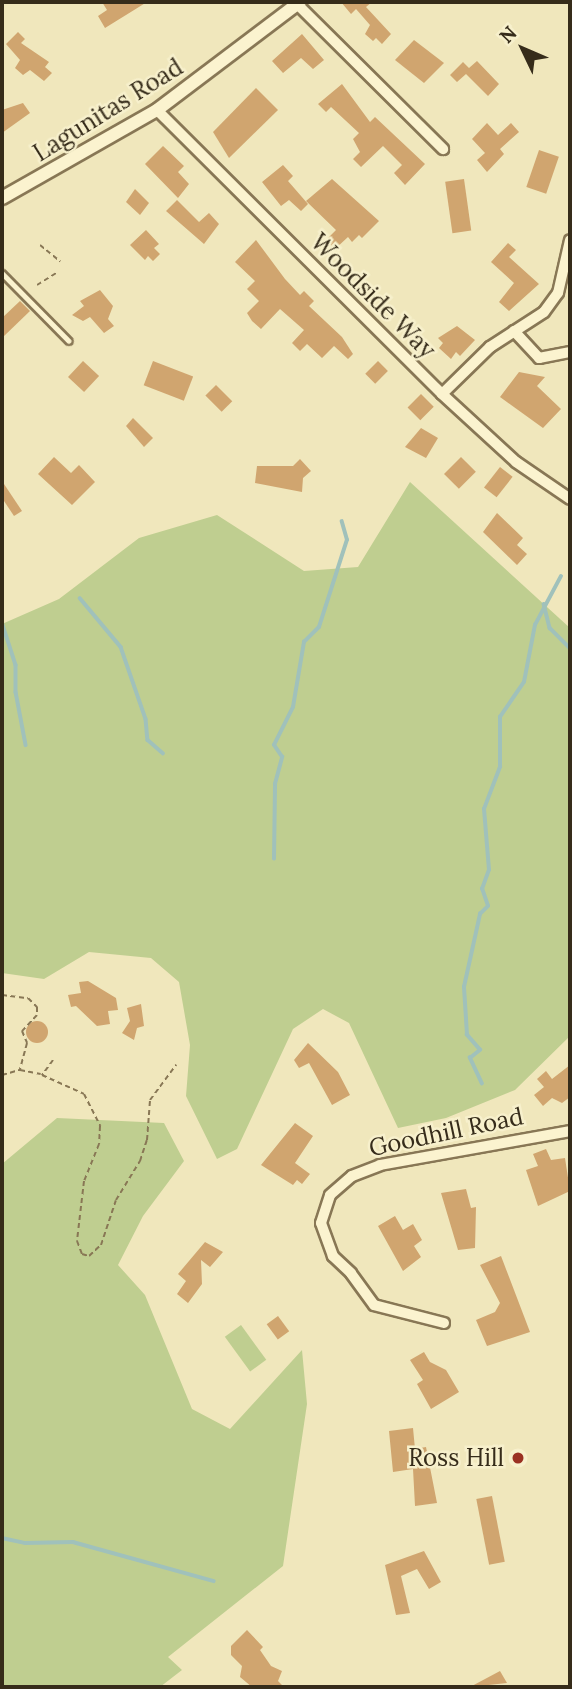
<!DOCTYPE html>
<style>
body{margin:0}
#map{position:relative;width:572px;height:1689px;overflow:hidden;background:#f0e7bc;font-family:Lora,serif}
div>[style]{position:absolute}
.green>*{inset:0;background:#bfce90;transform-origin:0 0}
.stream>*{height:3.5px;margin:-1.75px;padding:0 1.75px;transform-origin:1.75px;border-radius:1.75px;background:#a0c1bb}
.building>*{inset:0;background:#d0a56f;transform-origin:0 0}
.round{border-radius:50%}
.path>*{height:2px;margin-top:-1px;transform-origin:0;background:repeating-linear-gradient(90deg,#875 0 5px,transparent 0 8.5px)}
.roads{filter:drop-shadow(2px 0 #875) drop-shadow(-2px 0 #875) drop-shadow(0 2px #875) drop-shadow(0 -2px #875)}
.service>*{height:4.5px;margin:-2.25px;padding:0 2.25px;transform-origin:2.25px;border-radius:2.25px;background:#fbf3cf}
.minor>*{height:10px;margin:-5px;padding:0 5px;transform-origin:5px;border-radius:5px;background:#fbf3cf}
.tertiary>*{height:12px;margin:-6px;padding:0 6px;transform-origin:6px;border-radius:6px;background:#fbf3cf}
.dots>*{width:19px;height:19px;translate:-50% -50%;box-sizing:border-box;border:4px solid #f7f0cc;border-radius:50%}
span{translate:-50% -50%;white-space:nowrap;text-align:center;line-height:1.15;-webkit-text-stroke:5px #f7f0cc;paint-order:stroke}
.street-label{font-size:24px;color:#362c1a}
.poi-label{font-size:24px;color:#362c1a}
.right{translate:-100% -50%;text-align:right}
.frame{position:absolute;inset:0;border:4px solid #362c1a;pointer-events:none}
.north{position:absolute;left:488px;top:14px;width:70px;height:70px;-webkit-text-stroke:5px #f7f0cc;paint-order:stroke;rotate:314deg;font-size:19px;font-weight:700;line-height:28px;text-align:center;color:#362c1a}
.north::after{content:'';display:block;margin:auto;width:24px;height:32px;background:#362c1a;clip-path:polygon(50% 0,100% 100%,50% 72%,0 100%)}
</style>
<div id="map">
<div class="green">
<div style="clip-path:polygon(410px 482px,570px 628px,570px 1036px,515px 1090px,446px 1118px,398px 1128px,349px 1023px,323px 1009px,293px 1029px,237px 1149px,217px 1159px,186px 1096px,190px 1045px,179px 982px,151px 958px,89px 952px,44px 979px,2px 973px,2px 624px,59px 599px,139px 538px,217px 515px,304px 571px,358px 567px)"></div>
<div style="clip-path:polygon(57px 1118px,164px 1123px,184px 1161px,143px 1216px,118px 1265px,145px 1295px,192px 1409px,230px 1429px,302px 1350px,307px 1404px,283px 1566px,168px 1657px,182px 1670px,160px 1687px,2px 1687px,2px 1164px)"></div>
<div style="left:241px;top:1325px;width:43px;height:20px;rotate:54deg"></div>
</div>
<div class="stream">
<div style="left:80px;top:598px;width:64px;rotate:50.1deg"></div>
<div style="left:121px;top:647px;width:76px;rotate:70.9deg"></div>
<div style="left:146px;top:719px;width:21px;rotate:85deg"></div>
<div style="left:148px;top:740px;width:20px;rotate:41deg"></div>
<div style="left:544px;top:604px;width:25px;rotate:76deg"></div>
<div style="left:550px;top:628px;width:28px;rotate:45deg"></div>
<div style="left:2px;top:622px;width:45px;rotate:72deg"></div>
<div style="left:16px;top:665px;width:27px;rotate:90deg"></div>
<div style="left:16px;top:692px;width:54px;rotate:79.3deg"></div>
<div style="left:274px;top:859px;width:75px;rotate:-89.2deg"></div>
<div style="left:275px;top:784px;width:28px;rotate:-75deg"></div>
<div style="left:282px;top:757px;width:14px;rotate:-124deg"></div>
<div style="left:274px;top:745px;width:42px;rotate:-63.4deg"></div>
<div style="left:293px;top:707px;width:66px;rotate:-80.4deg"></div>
<div style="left:304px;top:642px;width:21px;rotate:-45deg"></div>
<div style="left:319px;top:627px;width:91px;rotate:-72.2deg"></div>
<div style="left:347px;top:540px;width:19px;rotate:-106deg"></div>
<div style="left:482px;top:1084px;width:29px;rotate:-115deg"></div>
<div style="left:470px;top:1058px;width:13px;rotate:-39deg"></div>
<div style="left:480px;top:1050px;width:20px;rotate:-131deg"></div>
<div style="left:467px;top:1035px;width:48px;rotate:-93.6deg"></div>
<div style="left:464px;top:987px;width:75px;rotate:-77.6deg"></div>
<div style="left:480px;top:914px;width:11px;rotate:-45deg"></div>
<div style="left:488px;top:906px;width:18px;rotate:-109deg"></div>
<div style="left:482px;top:889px;width:20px;rotate:-70deg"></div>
<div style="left:489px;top:870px;width:61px;rotate:-94.7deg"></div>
<div style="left:484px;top:809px;width:45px;rotate:-69.1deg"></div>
<div style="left:500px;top:767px;width:50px;rotate:-90deg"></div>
<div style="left:500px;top:717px;width:42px;rotate:-55.6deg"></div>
<div style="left:524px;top:682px;width:58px;rotate:-79.1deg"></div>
<div style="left:535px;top:625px;width:55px;rotate:-62deg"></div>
<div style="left:2px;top:1538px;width:24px;rotate:12deg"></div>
<div style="left:25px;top:1543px;width:48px;rotate:-1.2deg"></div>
<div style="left:73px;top:1542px;width:146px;rotate:15.5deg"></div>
</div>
<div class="building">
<div style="clip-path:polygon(102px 2px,147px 2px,105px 28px,98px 16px,107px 10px)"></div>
<div style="clip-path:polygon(341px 2px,372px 2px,366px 7px,391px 34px,382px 44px,376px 38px,373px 41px,365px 34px,370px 25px,356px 9px,351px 14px)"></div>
<div style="clip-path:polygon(18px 32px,25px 39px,21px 43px,49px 62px,45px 67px,52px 73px,44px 81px,30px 70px,23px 75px,15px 68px,20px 60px,6px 44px)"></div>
<div style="clip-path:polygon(302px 34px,324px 60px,313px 69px,301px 58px,283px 73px,272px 61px)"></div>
<div style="clip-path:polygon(414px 40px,444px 63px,424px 83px,395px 60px)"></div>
<div style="clip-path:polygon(477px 61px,499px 84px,488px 96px,466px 74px,457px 82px,450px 75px,463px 62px,469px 68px)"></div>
<div style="clip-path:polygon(342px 84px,370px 122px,375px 117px,425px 164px,405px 185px,394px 173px,402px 165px,383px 146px,361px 167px,353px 159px,360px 152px,353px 139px,359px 133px,331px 107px,326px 112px,318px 104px)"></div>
<div style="clip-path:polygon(256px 88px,278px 110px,229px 158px,213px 132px)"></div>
<div style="clip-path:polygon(23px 103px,30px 113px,2px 133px,2px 110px)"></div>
<div style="clip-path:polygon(487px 123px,498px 135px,511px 123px,519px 132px,500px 149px,504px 154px,487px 172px,477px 160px,485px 153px,472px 139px)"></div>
<div style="clip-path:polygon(163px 146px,184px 166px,178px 172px,189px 184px,178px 198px,145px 164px)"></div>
<div style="left:539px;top:150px;width:21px;height:39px;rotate:19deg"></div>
<div style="clip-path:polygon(283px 165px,293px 176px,288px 181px,308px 204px,301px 211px,289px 200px,281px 206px,262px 182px)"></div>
<div style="clip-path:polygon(332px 179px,379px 221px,362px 238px,359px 235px,352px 242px,348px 237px,335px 249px,326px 240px,336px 230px,306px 201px)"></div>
<div style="left:464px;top:179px;width:52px;height:19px;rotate:82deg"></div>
<div style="clip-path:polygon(135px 189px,149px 203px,140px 215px,126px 202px)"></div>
<div style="clip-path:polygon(177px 200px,199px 222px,209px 213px,219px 224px,204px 244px,166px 211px)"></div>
<div style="clip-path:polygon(146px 230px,159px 244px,154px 248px,160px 254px,153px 261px,148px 256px,145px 260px,130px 245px)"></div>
<div style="clip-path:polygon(256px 240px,285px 279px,300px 295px,304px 291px,314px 301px,309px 306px,342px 337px,353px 354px,348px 359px,334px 346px,322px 358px,307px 344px,300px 351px,292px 343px,304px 330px,280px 309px,261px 329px,252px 321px,247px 313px,259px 301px,247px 289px,255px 281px,235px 262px)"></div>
<div style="clip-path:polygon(508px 243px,516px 250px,509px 257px,539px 284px,509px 311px,499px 302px,514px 283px,491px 262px)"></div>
<div style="clip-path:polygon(100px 290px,113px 306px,108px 319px,114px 326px,104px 333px,90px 317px,83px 321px,72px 315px,84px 306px,80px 301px)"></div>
<div style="clip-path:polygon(20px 301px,30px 311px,2px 338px,2px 318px)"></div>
<div style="clip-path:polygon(457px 326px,475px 340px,460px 356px,456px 352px,451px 359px,439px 348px,443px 343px,438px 338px)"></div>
<div style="left:83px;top:361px;width:22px;height:22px;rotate:43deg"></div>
<div style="left:153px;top:361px;width:43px;height:26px;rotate:21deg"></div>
<div style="left:378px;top:361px;width:14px;height:18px;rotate:45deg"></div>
<div style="clip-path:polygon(519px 372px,545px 377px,537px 386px,561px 409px,543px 428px,500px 397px)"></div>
<div style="left:216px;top:385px;width:23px;height:15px;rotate:45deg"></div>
<div style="left:421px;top:394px;width:18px;height:19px;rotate:45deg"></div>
<div style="clip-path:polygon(133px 418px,153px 438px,144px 447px,126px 426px)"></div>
<div style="clip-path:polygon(421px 428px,438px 438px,426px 458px,405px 447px)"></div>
<div style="clip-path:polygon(54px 457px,71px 473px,79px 465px,95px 482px,72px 505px,38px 474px)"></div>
<div style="left:461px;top:457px;width:21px;height:24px;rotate:45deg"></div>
<div style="clip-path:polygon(300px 459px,311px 471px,303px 478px,302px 492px,255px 483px,257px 466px,293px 466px)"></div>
<div style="left:500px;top:467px;width:16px;height:26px;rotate:38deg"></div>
<div style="clip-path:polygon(2px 481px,22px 511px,14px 516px,2px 498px)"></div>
<div style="clip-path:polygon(497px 513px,523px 538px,517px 545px,527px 554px,517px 565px,483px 532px)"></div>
<div style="clip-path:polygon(88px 981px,116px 998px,118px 1010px,108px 1011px,110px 1024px,97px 1026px,76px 1006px,71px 1007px,68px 995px,81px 993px,79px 982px)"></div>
<div style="clip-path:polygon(141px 1004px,144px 1026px,137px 1028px,134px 1040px,122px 1033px,130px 1021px,127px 1008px)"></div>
<div class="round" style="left:26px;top:1021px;width:22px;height:22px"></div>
<div style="clip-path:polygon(308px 1043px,338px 1072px,350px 1095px,332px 1105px,309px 1063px,299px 1068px,294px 1060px)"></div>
<div style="clip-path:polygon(570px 1065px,570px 1097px,562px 1103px,552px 1098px,543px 1106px,534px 1095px,544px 1087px,537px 1079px,546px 1071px,552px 1079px)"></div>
<div style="clip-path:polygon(295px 1123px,313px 1136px,295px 1163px,310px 1174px,302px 1184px,297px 1180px,293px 1185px,261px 1165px)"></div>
<div style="clip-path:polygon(546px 1149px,551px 1160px,565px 1158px,570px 1191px,538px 1206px,526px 1170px,538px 1166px,533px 1154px)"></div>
<div style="clip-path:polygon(466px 1189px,471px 1208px,476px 1207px,475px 1248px,458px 1250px,441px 1193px)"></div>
<div style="clip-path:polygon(395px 1216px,403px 1230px,413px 1224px,422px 1240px,414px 1246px,421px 1257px,403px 1271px,378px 1226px)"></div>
<div style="clip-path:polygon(205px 1242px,223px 1252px,210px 1267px,201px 1260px,202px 1284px,188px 1303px,177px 1294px,186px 1281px,178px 1274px)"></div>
<div style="clip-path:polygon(501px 1256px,530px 1332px,487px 1346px,476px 1320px,495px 1312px,500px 1303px,480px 1265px)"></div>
<div style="left:278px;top:1316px;width:19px;height:14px;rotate:54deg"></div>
<div style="clip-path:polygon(424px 1352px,430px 1362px,446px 1370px,459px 1392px,431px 1409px,417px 1384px,423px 1380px,410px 1360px)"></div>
<div style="clip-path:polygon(413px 1428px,415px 1449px,426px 1447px,437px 1503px,415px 1506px,413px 1469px,393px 1472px,389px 1431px)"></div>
<div style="left:492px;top:1496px;width:67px;height:16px;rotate:79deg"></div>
<div style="clip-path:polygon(424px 1551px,441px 1582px,429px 1589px,417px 1569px,401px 1576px,410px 1613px,396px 1615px,385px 1565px)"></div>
<div style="clip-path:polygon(247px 1630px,263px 1647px,260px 1650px,271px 1666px,282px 1671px,278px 1681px,284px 1687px,252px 1687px,240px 1677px,242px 1666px,231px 1655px,231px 1646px)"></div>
<div style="clip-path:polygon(500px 1671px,507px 1683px,470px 1687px)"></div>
</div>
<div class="path">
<div style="left:40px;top:245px;width:26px;rotate:39deg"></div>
<div style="left:37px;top:285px;width:25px;rotate:-32deg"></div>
<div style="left:2px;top:995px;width:26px;rotate:7deg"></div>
<div style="left:28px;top:998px;width:13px;rotate:45deg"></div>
<div style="left:37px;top:1007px;width:8px;rotate:90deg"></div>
<div style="left:37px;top:1015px;width:22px;rotate:133deg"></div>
<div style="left:22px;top:1031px;width:13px;rotate:67deg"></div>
<div style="left:27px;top:1043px;width:28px;rotate:105deg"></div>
<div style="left:53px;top:1060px;width:19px;rotate:126deg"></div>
<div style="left:42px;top:1075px;width:46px;rotate:24.3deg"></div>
<div style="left:84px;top:1094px;width:36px;rotate:63deg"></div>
<div style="left:100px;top:1126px;width:18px;rotate:93deg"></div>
<div style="left:99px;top:1144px;width:40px;rotate:112deg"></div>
<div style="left:84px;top:1181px;width:60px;rotate:96.7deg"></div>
<div style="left:77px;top:1241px;width:14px;rotate:69deg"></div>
<div style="left:82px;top:1254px;width:7px;rotate:16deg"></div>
<div style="left:89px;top:1256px;width:16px;rotate:-43deg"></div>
<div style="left:101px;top:1245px;width:47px;rotate:-71.6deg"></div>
<div style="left:116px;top:1200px;width:46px;rotate:-58.4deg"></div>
<div style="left:140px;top:1161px;width:22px;rotate:-72deg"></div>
<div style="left:147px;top:1140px;width:40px;rotate:-85.7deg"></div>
<div style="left:150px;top:1100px;width:44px;rotate:-53.4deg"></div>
<div style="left:2px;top:1075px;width:19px;rotate:-16deg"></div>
<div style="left:20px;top:1070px;width:21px;rotate:11deg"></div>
</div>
<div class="roads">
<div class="service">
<div style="left:2px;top:273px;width:95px;rotate:45.4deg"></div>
</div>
<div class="minor">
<div style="left:297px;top:4px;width:206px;rotate:44.8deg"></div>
<div style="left:157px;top:110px;width:402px;rotate:44.9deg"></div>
<div style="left:442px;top:394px;width:100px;rotate:42.6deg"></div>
<div style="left:516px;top:462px;width:65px;rotate:34.4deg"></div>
<div style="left:514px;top:331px;width:37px;rotate:47deg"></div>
<div style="left:539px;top:358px;width:32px;rotate:-11deg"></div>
<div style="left:442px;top:394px;width:67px;rotate:-44.4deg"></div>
<div style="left:490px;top:347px;width:64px;rotate:-32.9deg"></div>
<div style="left:544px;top:312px;width:24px;rotate:-54deg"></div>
<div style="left:558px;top:293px;width:54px;rotate:-77.2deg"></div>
<div style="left:444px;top:1323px;width:72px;rotate:-165.6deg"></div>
<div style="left:374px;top:1305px;width:39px;rotate:-126deg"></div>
<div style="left:351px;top:1273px;width:25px;rotate:-137deg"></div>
<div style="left:333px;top:1256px;width:35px;rotate:-110deg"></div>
<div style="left:321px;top:1223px;width:29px;rotate:-72deg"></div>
<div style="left:330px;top:1195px;width:29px;rotate:-41deg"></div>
<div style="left:352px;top:1176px;width:30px;rotate:-21deg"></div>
<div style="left:380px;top:1165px;width:193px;rotate:-10.1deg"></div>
</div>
<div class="tertiary">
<div style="left:2px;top:198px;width:178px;rotate:-29.6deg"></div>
<div style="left:157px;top:110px;width:179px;rotate:-37.1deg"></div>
</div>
</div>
<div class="dots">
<div style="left:518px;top:1458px;background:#9a3122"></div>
</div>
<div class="street-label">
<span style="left:108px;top:110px;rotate:-32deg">Lagunitas Road</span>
<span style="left:373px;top:296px;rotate:45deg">Woodside Way</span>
<span style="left:446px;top:1132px;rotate:-12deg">Goodhill Road</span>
</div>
<div class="poi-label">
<span class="right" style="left:504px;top:1458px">Ross Hill</span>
</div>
<div class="frame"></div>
<div class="north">N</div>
</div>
